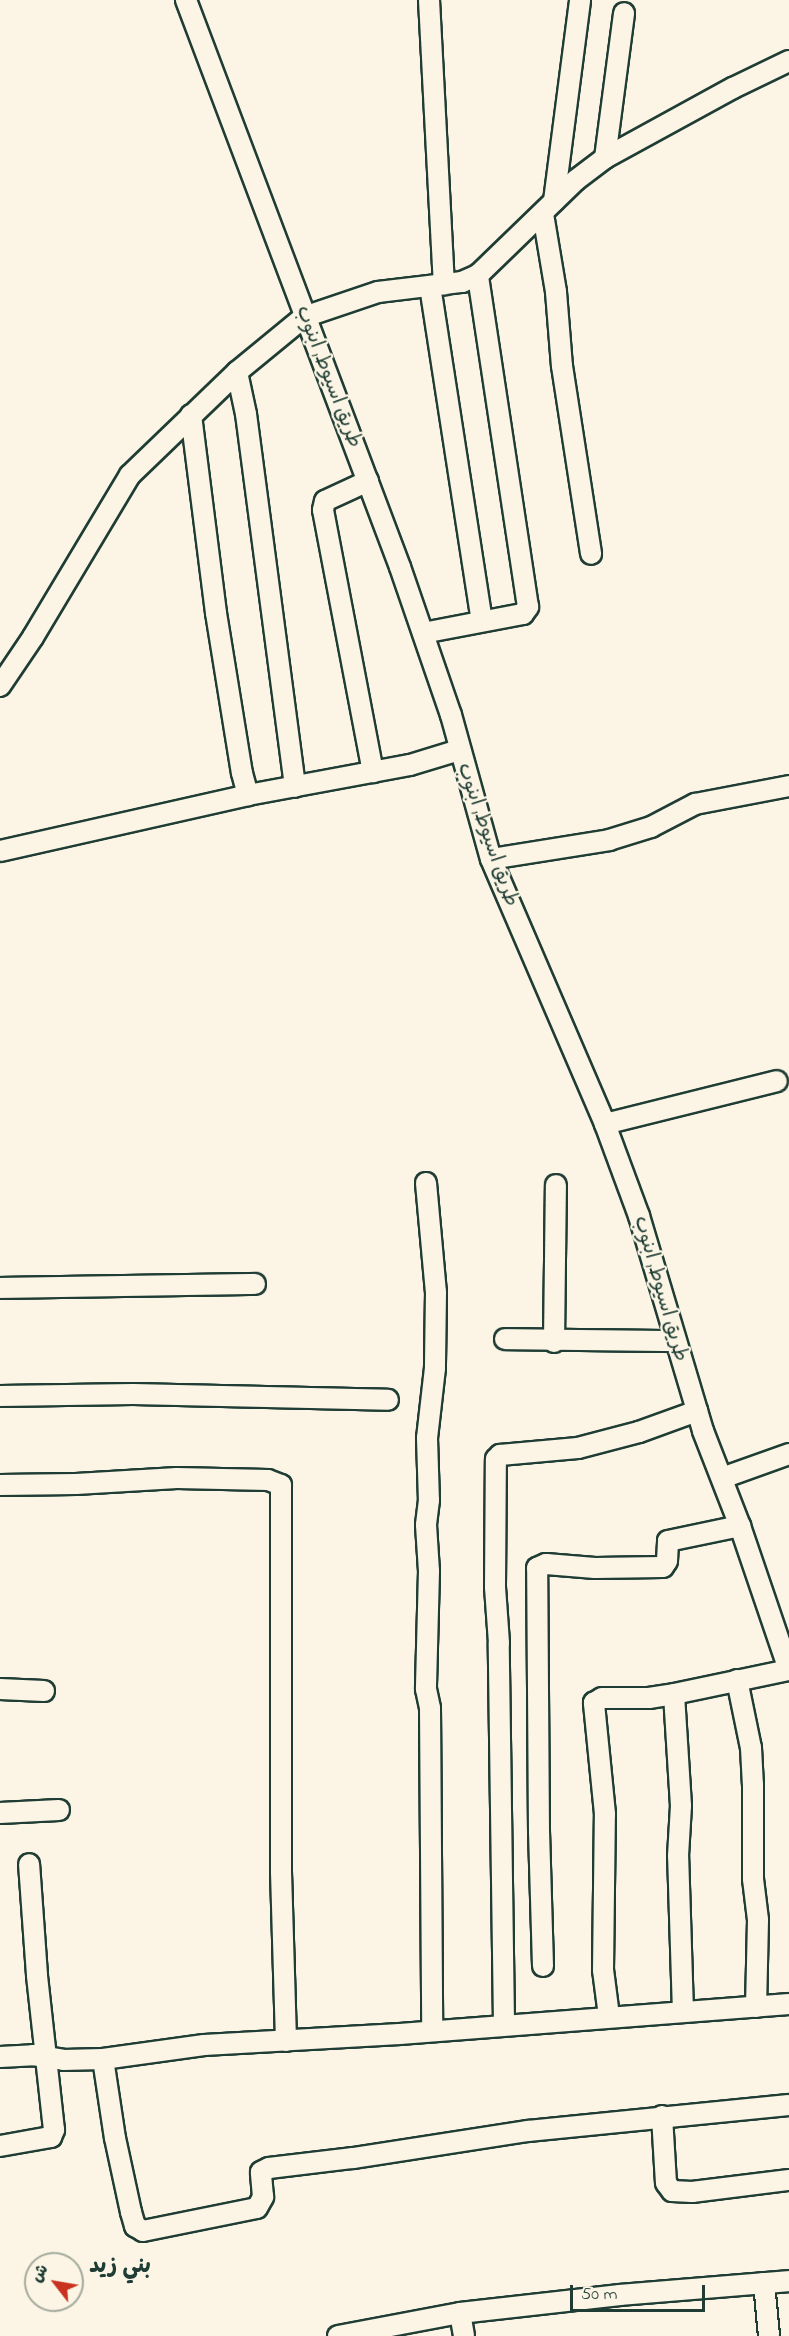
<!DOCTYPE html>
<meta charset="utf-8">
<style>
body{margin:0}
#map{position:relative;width:789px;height:2336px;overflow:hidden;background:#fcf5e5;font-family:"Indie Flower","Playpen Sans Arabic",sans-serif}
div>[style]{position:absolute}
.roads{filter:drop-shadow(2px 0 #1f3d34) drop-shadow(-2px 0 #1f3d34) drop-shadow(0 2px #1f3d34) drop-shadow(0 -2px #1f3d34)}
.minor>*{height:20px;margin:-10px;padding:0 10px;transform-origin:10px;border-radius:10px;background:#fcf5e5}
span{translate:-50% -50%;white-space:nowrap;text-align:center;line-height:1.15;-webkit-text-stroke:4.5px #fcf5e5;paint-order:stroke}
.street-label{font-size:20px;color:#1f3d34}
.quarter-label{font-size:22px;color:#1f3d34;font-weight:700}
.north{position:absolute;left:24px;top:2252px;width:60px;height:60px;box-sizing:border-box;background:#fcf5e5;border:2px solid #a4ab9e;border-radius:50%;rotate:301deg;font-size:16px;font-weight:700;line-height:24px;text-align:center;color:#1f3d34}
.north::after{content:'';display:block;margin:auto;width:21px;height:27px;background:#c8321e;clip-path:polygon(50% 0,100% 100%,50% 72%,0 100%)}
.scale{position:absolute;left:570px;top:2285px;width:135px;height:27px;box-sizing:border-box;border:3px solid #1f3d34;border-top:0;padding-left:8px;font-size:18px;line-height:21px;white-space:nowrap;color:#1f3d34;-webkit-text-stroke:4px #fcf5e5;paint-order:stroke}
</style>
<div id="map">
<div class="roads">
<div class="minor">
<div style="left:186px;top:0;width:606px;rotate:69.32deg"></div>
<div style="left:400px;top:567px;width:157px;rotate:71deg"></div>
<div style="left:451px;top:715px;width:149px;rotate:74.5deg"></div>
<div style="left:491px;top:859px;width:288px;rotate:66.7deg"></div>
<div style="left:605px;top:1124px;width:98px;rotate:69.7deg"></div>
<div style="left:639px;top:1216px;width:224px;rotate:73.4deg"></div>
<div style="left:703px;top:1431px;width:102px;rotate:68.7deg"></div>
<div style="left:740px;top:1526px;width:152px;rotate:71.2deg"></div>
<div style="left:429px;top:0;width:285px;rotate:87deg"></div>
<div style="left:605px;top:158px;width:146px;rotate:-82.5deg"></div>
<div style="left:554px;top:201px;width:203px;rotate:-82.6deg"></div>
<div style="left:543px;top:214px;width:79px;rotate:80.5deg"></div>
<div style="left:556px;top:292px;width:74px;rotate:85.4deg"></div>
<div style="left:562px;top:366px;width:190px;rotate:81.2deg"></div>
<div style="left:430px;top:286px;width:338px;rotate:81.2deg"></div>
<div style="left:237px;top:372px;width:43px;rotate:77.9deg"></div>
<div style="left:246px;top:414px;width:376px;rotate:82.5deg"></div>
<div style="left:191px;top:415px;width:200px;rotate:82.8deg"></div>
<div style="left:216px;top:613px;width:162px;rotate:80.8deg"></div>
<div style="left:242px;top:773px;width:23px;rotate:75deg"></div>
<div style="left:368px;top:481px;width:47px;rotate:155.1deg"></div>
<div style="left:325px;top:501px;width:9px;rotate:103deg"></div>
<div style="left:323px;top:510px;width:267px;rotate:79.2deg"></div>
<div style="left:423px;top:633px;width:102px;rotate:-10.8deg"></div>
<div style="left:523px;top:614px;width:9px;rotate:-54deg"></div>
<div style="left:528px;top:607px;width:336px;rotate:-98.6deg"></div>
<div style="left:0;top:686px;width:59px;rotate:-56deg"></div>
<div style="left:33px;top:637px;width:189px;rotate:-59.1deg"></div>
<div style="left:130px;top:475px;width:149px;rotate:-43.9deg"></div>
<div style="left:237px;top:372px;width:87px;rotate:-39.4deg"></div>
<div style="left:304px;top:317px;width:78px;rotate:-18.7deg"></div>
<div style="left:378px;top:292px;width:85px;rotate:-6.8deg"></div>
<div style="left:462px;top:282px;width:17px;rotate:-24deg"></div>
<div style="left:478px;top:275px;width:136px;rotate:-44.1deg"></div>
<div style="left:576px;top:180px;width:36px;rotate:-37deg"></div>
<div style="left:605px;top:158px;width:146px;rotate:-28.7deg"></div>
<div style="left:733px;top:88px;width:62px;rotate:-25.7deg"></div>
<div style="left:0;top:851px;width:254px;rotate:-12.7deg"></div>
<div style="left:248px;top:795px;width:165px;rotate:-10.5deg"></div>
<div style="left:410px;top:765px;width:51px;rotate:-17deg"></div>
<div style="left:491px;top:859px;width:120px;rotate:-9.1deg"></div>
<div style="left:609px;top:840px;width:44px;rotate:-17.2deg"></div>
<div style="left:651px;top:827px;width:50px;rotate:-27.6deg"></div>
<div style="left:695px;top:804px;width:96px;rotate:-10.8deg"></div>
<div style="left:605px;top:1124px;width:177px;rotate:-14deg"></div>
<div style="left:426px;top:1183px;width:109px;rotate:84.8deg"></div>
<div style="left:436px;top:1292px;width:76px;rotate:90.8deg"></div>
<div style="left:435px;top:1368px;width:70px;rotate:96.5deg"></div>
<div style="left:427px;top:1438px;width:62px;rotate:88.2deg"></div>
<div style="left:429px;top:1500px;width:25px;rotate:97deg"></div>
<div style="left:426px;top:1525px;width:46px;rotate:86.3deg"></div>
<div style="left:429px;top:1571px;width:118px;rotate:91.5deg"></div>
<div style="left:426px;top:1689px;width:19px;rotate:78deg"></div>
<div style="left:430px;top:1708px;width:323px;rotate:89.6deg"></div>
<div style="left:0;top:1288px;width:255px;rotate:-0.9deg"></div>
<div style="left:505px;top:1339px;width:170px;rotate:0.7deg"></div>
<div style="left:554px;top:1342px;width:157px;rotate:-89.3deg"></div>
<div style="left:0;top:1396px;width:133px;rotate:-0.9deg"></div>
<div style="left:133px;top:1394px;width:255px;rotate:1.3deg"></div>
<div style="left:722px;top:1478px;width:71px;rotate:-19.7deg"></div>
<div style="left:0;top:1485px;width:76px;rotate:-0.8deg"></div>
<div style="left:76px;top:1484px;width:101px;rotate:-3.4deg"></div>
<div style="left:177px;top:1478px;width:91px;rotate:1.3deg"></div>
<div style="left:268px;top:1480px;width:14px;rotate:21deg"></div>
<div style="left:281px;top:1485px;width:387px;rotate:90deg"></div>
<div style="left:281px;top:1872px;width:169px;rotate:88.3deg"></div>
<div style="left:737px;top:1680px;width:69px;rotate:78.4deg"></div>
<div style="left:751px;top:1748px;width:36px;rotate:87deg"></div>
<div style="left:753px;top:1784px;width:95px;rotate:90deg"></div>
<div style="left:753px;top:1879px;width:41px;rotate:83deg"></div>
<div style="left:758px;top:1920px;width:87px;rotate:91.3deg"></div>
<div style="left:0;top:1689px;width:44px;rotate:2.6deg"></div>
<div style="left:0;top:1813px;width:59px;rotate:-2.9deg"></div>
<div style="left:543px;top:1966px;width:134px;rotate:-91.7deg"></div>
<div style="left:539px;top:1832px;width:264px;rotate:-90.4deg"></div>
<div style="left:537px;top:1568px;width:10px;rotate:-24deg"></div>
<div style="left:546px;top:1564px;width:49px;rotate:4.7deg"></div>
<div style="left:595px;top:1568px;width:68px;rotate:-0.8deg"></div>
<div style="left:663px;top:1567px;width:7px;rotate:-56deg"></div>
<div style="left:667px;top:1561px;width:20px;rotate:-87deg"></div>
<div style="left:668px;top:1541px;width:74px;rotate:-11.8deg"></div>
<div style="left:683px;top:2012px;width:156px;rotate:-91.8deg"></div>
<div style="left:678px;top:1856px;width:50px;rotate:-86.6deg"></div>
<div style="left:681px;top:1806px;width:112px;rotate:-93.6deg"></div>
<div style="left:674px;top:1694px;width:117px;rotate:-11.8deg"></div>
<div style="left:609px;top:2016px;width:46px;rotate:-97.4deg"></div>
<div style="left:603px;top:1970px;width:156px;rotate:-89.3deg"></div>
<div style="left:605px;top:1814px;width:112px;rotate:-95.7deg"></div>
<div style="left:594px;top:1703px;width:9px;rotate:-32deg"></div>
<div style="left:602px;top:1698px;width:47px"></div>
<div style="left:649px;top:1698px;width:25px;rotate:-9deg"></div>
<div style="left:504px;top:2024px;width:381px;rotate:-90.8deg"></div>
<div style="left:499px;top:1643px;width:56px;rotate:-94.1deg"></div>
<div style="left:495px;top:1587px;width:128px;rotate:-89.6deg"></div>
<div style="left:496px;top:1459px;width:6px;rotate:-45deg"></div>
<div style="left:500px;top:1455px;width:78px;rotate:-5.1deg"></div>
<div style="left:578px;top:1448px;width:63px;rotate:-14.7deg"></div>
<div style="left:639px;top:1432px;width:62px;rotate:-19.9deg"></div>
<div style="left:0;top:2057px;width:33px;rotate:-3deg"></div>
<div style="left:33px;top:2055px;width:30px;rotate:9deg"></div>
<div style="left:63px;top:2060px;width:40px;rotate:-1.4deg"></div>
<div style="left:103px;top:2059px;width:102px;rotate:-7.9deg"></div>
<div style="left:204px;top:2045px;width:196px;rotate:-3.2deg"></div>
<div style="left:400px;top:2034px;width:390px;rotate:-4.4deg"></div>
<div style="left:103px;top:2059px;width:80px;rotate:81.4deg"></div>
<div style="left:115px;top:2138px;width:76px;rotate:77.8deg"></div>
<div style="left:131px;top:2212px;width:15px;rotate:74deg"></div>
<div style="left:135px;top:2226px;width:9px;rotate:32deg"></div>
<div style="left:143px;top:2231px;width:116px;rotate:-11.4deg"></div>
<div style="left:257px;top:2208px;width:13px;rotate:-61deg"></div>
<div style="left:263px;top:2197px;width:25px;rotate:-95deg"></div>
<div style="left:261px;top:2172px;width:9px;rotate:-27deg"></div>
<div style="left:269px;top:2168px;width:85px;rotate:-6.8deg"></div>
<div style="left:353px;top:2158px;width:177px;rotate:-8.8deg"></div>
<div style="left:528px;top:2131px;width:262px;rotate:-5.7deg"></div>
<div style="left:662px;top:2116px;width:67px;rotate:86.6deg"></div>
<div style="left:666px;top:2183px;width:10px;rotate:53deg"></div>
<div style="left:672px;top:2191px;width:20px;rotate:3deg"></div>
<div style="left:692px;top:2192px;width:98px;rotate:-7.1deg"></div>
<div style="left:0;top:2146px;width:52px;rotate:-10deg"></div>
<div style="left:51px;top:2137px;width:8px;rotate:-67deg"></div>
<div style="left:54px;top:2130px;width:156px;rotate:-96.3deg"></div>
<div style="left:37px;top:1975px;width:111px;rotate:-94.1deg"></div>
<div style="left:764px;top:2283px;width:53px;rotate:84.6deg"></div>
<div style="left:460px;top:2313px;width:23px;rotate:80deg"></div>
<div style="left:338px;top:2336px;width:124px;rotate:-10.7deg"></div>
<div style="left:460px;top:2313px;width:161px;rotate:-6.4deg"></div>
<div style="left:620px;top:2295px;width:170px;rotate:-4.7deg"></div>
</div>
</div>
<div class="street-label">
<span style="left:328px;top:377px;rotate:69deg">طريق اسيوط, ابنوب</span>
<span style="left:487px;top:835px;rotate:71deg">طريق اسيوط, ابنوب</span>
<span style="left:660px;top:1289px;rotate:74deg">طريق اسيوط, ابنوب</span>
</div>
<div class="quarter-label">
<span style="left:120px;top:2268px">بني زيد</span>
</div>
<div class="north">ش</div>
<div class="scale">50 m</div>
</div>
